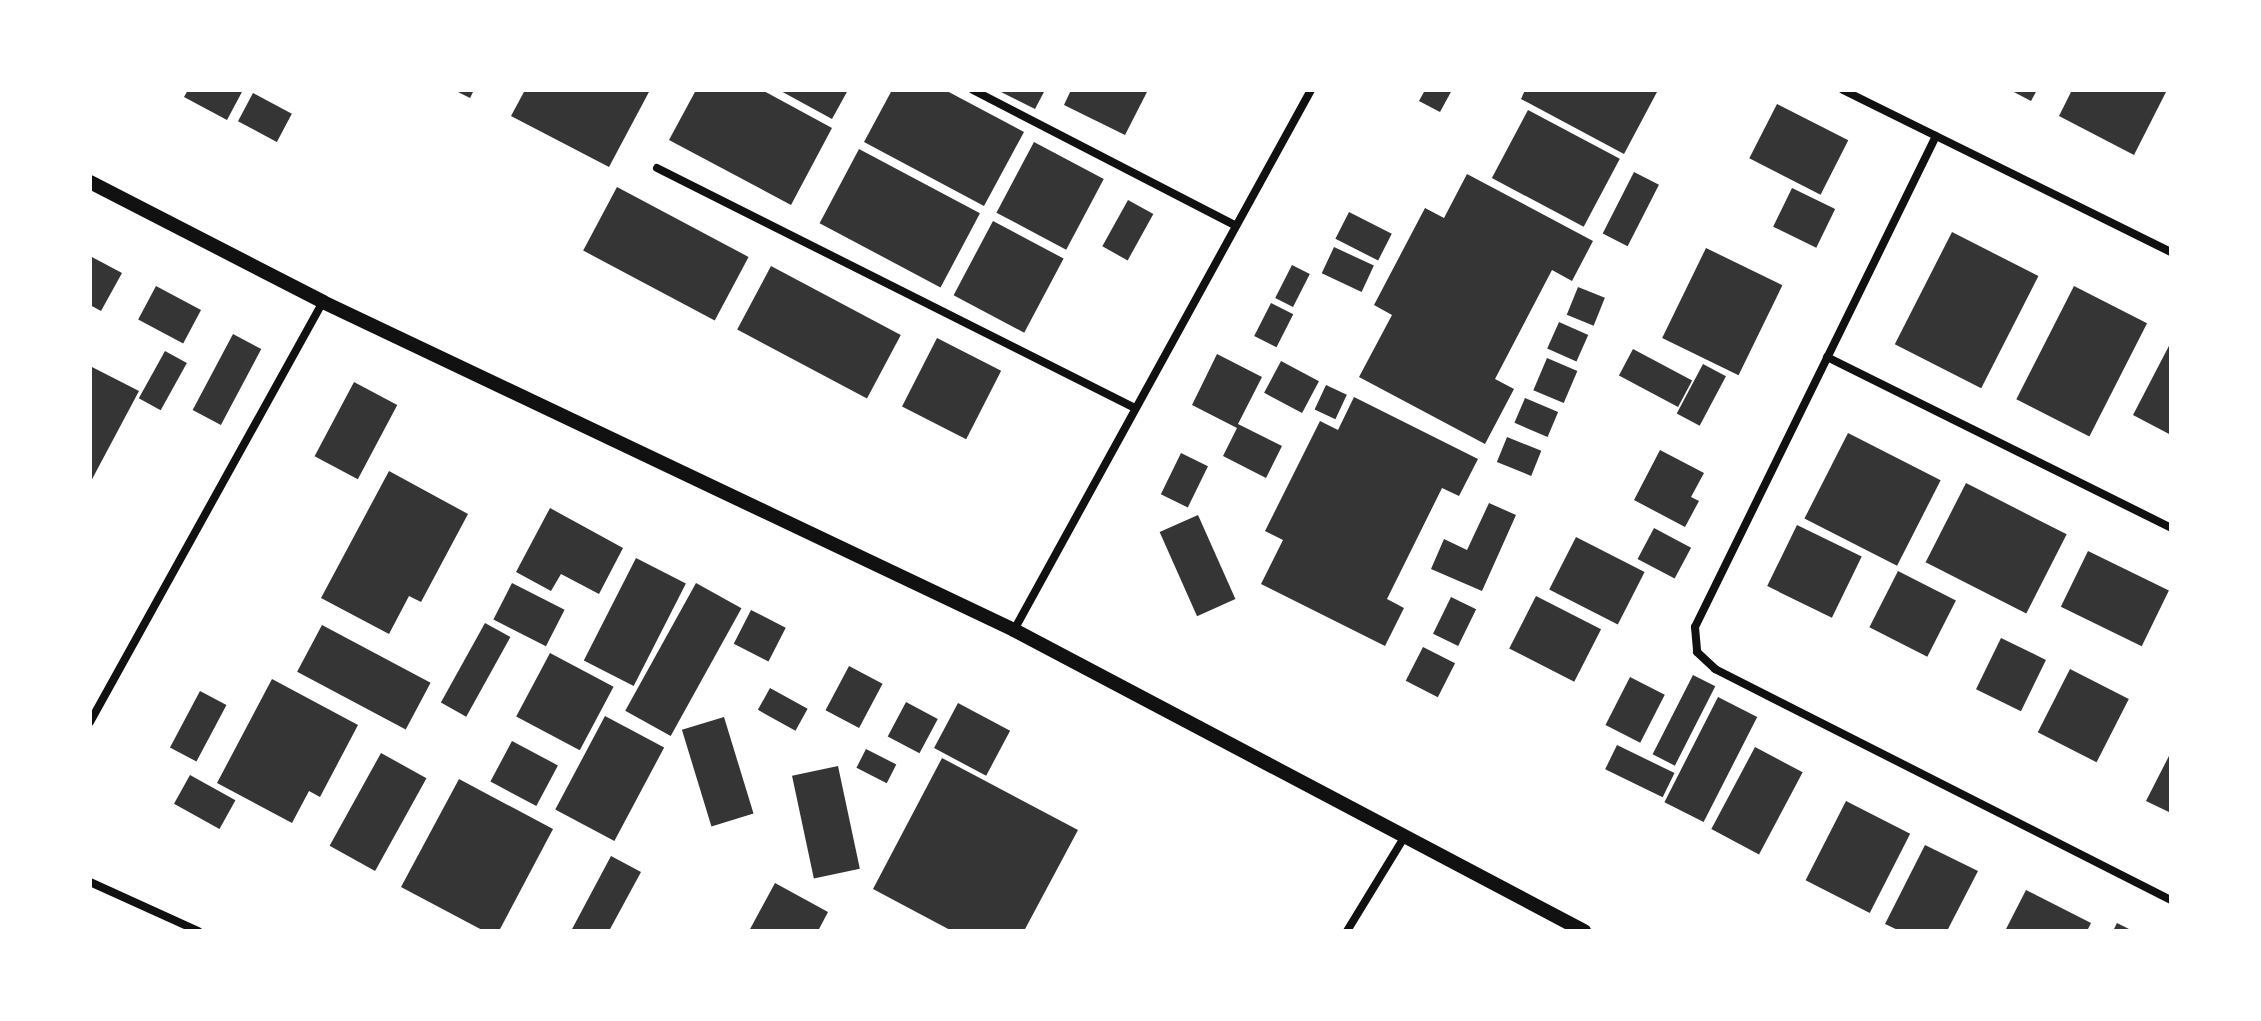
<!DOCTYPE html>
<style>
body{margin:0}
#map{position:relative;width:2261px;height:1021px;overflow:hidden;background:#fff;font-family:"Sofia Sans Condensed",sans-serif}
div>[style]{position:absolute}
.building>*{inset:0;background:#353535;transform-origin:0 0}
.minor>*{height:8px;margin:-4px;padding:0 4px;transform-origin:4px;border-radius:4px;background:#111}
.tertiary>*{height:14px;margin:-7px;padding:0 7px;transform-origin:7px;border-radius:7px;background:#111}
span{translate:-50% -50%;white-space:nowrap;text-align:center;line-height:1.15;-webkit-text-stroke:8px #fff;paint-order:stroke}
.frame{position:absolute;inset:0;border:92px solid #fff;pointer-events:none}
</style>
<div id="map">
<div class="building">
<div style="clip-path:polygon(188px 90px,243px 90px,227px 120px,184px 97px)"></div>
<div style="clip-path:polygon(454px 90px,474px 90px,470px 98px)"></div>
<div style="clip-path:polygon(525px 90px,650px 90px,609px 167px,511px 116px)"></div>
<div style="clip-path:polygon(696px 90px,762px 90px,832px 128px,791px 205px,669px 140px)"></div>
<div style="clip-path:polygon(779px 90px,848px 90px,832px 119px)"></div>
<div style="clip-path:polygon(892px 90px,945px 90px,1024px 132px,984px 206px,864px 142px)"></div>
<div style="clip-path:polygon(997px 90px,1045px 90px,1035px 109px)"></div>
<div style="clip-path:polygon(1071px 90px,1148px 90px,1125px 135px,1064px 105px)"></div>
<div style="clip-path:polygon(1425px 90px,1452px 90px,1440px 112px,1419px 101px)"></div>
<div style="clip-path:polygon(1525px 90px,1658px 90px,1624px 154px,1521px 99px)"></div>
<div style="clip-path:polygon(2010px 90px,2037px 90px,2031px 101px)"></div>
<div style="clip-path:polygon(2072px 90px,2167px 90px,2134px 155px,2059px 116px)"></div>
<div style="left:253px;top:93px;width:44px;height:32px;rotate:28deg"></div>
<div style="left:1777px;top:104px;width:80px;height:61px;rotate:27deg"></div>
<div style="left:1528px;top:110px;width:104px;height:77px;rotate:28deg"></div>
<div style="left:1034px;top:142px;width:79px;height:80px;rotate:28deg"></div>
<div style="left:859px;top:149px;width:137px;height:84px;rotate:28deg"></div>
<div style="left:1634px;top:172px;width:28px;height:69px;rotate:27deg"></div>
<div style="clip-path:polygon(1467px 174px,1593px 241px,1572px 281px,1552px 270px,1495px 379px,1514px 389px,1485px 444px,1359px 377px,1392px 315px,1374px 305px,1425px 208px,1444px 218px)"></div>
<div style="left:617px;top:187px;width:149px;height:72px;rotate:28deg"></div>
<div style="left:1792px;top:188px;width:48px;height:43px;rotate:26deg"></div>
<div style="left:1128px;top:200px;width:29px;height:53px;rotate:29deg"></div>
<div style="left:1349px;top:212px;width:48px;height:30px;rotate:27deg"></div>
<div style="left:993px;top:221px;width:80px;height:84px;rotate:28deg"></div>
<div style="left:1952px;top:232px;width:97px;height:126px;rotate:27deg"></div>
<div style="left:1334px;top:247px;width:44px;height:29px;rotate:25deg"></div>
<div style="left:1706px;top:248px;width:85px;height:100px;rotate:26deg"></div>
<div style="clip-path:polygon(90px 256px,122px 273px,101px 311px,90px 305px)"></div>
<div style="left:1292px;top:265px;width:20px;height:37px;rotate:27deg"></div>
<div style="left:771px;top:266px;width:147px;height:72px;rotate:28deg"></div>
<div style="left:156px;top:286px;width:51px;height:38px;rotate:28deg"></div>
<div style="left:2074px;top:286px;width:82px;height:127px;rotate:27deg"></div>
<div style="left:1578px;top:287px;width:29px;height:30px;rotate:22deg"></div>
<div style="left:1271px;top:303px;width:25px;height:37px;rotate:27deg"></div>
<div style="left:1559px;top:322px;width:32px;height:29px;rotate:24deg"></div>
<div style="left:233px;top:334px;width:32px;height:86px;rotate:28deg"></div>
<div style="left:937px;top:338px;width:72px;height:77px;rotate:27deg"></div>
<div style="clip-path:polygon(2171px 342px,2171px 435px,2133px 415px)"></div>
<div style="left:1633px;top:349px;width:67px;height:30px;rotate:28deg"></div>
<div style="left:165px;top:351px;width:25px;height:54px;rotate:29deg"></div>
<div style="clip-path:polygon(1217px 354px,1262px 377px,1238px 424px,1282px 446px,1266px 478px,1223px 456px,1237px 428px,1192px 405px)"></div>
<div style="left:1547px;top:358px;width:33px;height:35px;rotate:23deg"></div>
<div style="left:1281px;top:361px;width:43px;height:36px;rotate:28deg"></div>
<div style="left:1703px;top:364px;width:26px;height:56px;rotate:28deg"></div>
<div style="clip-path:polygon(90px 366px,139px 391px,90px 483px)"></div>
<div style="left:354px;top:382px;width:49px;height:84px;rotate:28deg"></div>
<div style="left:1326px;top:385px;width:23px;height:27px;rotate:25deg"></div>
<div style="clip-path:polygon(1354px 397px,1478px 459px,1459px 496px,1442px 488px,1387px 599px,1404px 608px,1385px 646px,1261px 584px,1283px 540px,1265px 531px,1320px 421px,1338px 430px)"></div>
<div style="left:1525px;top:398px;width:36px;height:27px;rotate:23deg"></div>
<div style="left:1848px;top:433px;width:104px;height:96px;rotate:27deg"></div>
<div style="left:1507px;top:437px;width:37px;height:27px;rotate:22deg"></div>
<div style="clip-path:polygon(1660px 450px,1704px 473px,1691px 497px,1699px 501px,1685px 527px,1634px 500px)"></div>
<div style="left:1181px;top:453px;width:30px;height:46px;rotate:26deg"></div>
<div style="clip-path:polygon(389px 471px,468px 514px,421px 602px,409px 596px,389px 634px,321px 598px)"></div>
<div style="left:1966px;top:483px;width:113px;height:89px;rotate:27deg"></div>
<div style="clip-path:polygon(1489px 503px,1516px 515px,1482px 591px,1431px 569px,1444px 539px,1467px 550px)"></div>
<div style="clip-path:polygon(550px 508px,623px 548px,599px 594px,561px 574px,551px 591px,516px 572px)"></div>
<div style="left:1198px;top:515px;width:92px;height:42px;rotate:66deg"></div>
<div style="left:1797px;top:525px;width:72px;height:68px;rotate:26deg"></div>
<div style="left:1654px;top:528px;width:42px;height:35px;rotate:28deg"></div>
<div style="left:1576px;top:537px;width:77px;height:59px;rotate:27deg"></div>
<div style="left:2088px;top:551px;width:90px;height:62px;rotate:26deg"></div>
<div style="left:636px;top:558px;width:56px;height:115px;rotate:27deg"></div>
<div style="left:1898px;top:571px;width:65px;height:63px;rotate:27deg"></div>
<div style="left:512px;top:583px;width:59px;height:41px;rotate:27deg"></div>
<div style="left:696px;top:583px;width:52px;height:146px;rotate:29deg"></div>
<div style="left:1536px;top:596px;width:73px;height:59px;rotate:27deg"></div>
<div style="left:1451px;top:597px;width:28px;height:41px;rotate:26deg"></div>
<div style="left:751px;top:610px;width:39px;height:38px;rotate:27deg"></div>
<div style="left:485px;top:623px;width:29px;height:91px;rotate:29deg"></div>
<div style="left:322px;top:625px;width:123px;height:53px;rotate:28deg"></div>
<div style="left:2001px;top:638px;width:50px;height:57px;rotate:26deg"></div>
<div style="left:1423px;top:647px;width:36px;height:38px;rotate:27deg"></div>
<div style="left:550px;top:653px;width:72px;height:72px;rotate:28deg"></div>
<div style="left:849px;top:666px;width:38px;height:50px;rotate:28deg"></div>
<div style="left:2070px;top:669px;width:66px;height:71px;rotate:27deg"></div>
<div style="left:1693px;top:675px;width:25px;height:89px;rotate:27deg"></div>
<div style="left:1630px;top:677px;width:39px;height:54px;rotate:27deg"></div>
<div style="clip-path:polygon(272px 679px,358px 725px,320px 797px,309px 791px,292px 823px,217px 783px)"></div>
<div style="left:770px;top:688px;width:43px;height:25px;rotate:29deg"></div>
<div style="left:200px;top:691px;width:30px;height:64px;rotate:28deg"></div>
<div style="left:1718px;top:697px;width:44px;height:118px;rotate:27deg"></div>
<div style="left:906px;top:702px;width:36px;height:39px;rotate:28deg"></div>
<div style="left:958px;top:703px;width:59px;height:51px;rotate:28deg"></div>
<div style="left:605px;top:716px;width:67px;height:106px;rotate:28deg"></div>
<div style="left:724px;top:717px;width:101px;height:44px;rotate:73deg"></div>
<div style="left:512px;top:741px;width:52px;height:46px;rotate:28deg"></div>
<div style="left:1617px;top:745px;width:64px;height:27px;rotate:26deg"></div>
<div style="left:1755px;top:747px;width:54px;height:93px;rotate:28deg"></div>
<div style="left:866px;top:749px;width:34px;height:21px;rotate:27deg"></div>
<div style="clip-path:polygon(2171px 752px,2171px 813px,2146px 801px)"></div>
<div style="left:381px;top:753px;width:52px;height:106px;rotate:29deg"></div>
<div style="clip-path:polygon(942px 758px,1078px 830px,1024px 931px,952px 931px,873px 889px)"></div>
<div style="left:838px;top:766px;width:105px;height:47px;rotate:78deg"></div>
<div style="left:190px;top:775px;width:52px;height:33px;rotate:29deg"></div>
<div style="clip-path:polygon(459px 779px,553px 829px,499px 931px,484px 931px,401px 887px)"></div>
<div style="left:1846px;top:801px;width:72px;height:89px;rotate:27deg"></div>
<div style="clip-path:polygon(1925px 845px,1978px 871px,1947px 931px,1900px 931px,1885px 924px)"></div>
<div style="clip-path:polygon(611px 856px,641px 872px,609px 931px,571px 931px)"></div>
<div style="clip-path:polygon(775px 883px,828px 912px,818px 931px,749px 931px)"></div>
<div style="clip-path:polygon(2026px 890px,2091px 923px,2087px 931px,2005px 931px)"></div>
<div style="clip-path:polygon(2117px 923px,2133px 931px,2113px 931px)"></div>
</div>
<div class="minor">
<div style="left:973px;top:90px;width:294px;rotate:27.3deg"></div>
<div style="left:1843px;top:90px;width:366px;rotate:26.3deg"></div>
<div style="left:1936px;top:136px;width:547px;rotate:116.14deg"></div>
<div style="left:1695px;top:627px;width:25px;rotate:85deg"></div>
<div style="left:1697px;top:652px;width:25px;rotate:43deg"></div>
<div style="left:1715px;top:669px;width:511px;rotate:26.87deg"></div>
<div style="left:657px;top:168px;width:535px;rotate:26.66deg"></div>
<div style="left:1827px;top:357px;width:384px;rotate:26.4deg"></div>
<div style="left:1014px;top:630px;width:616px;rotate:-61.19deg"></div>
<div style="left:90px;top:722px;width:480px;rotate:-61deg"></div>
<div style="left:90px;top:882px;width:119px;rotate:24.4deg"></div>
<div style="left:1347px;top:931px;width:111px;rotate:-58.6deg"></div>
</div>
<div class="tertiary">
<div style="left:90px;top:182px;width:262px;rotate:27.2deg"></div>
<div style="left:323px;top:302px;width:765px;rotate:25.39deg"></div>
<div style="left:1014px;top:630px;width:645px;rotate:27.84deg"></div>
</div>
<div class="frame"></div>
</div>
